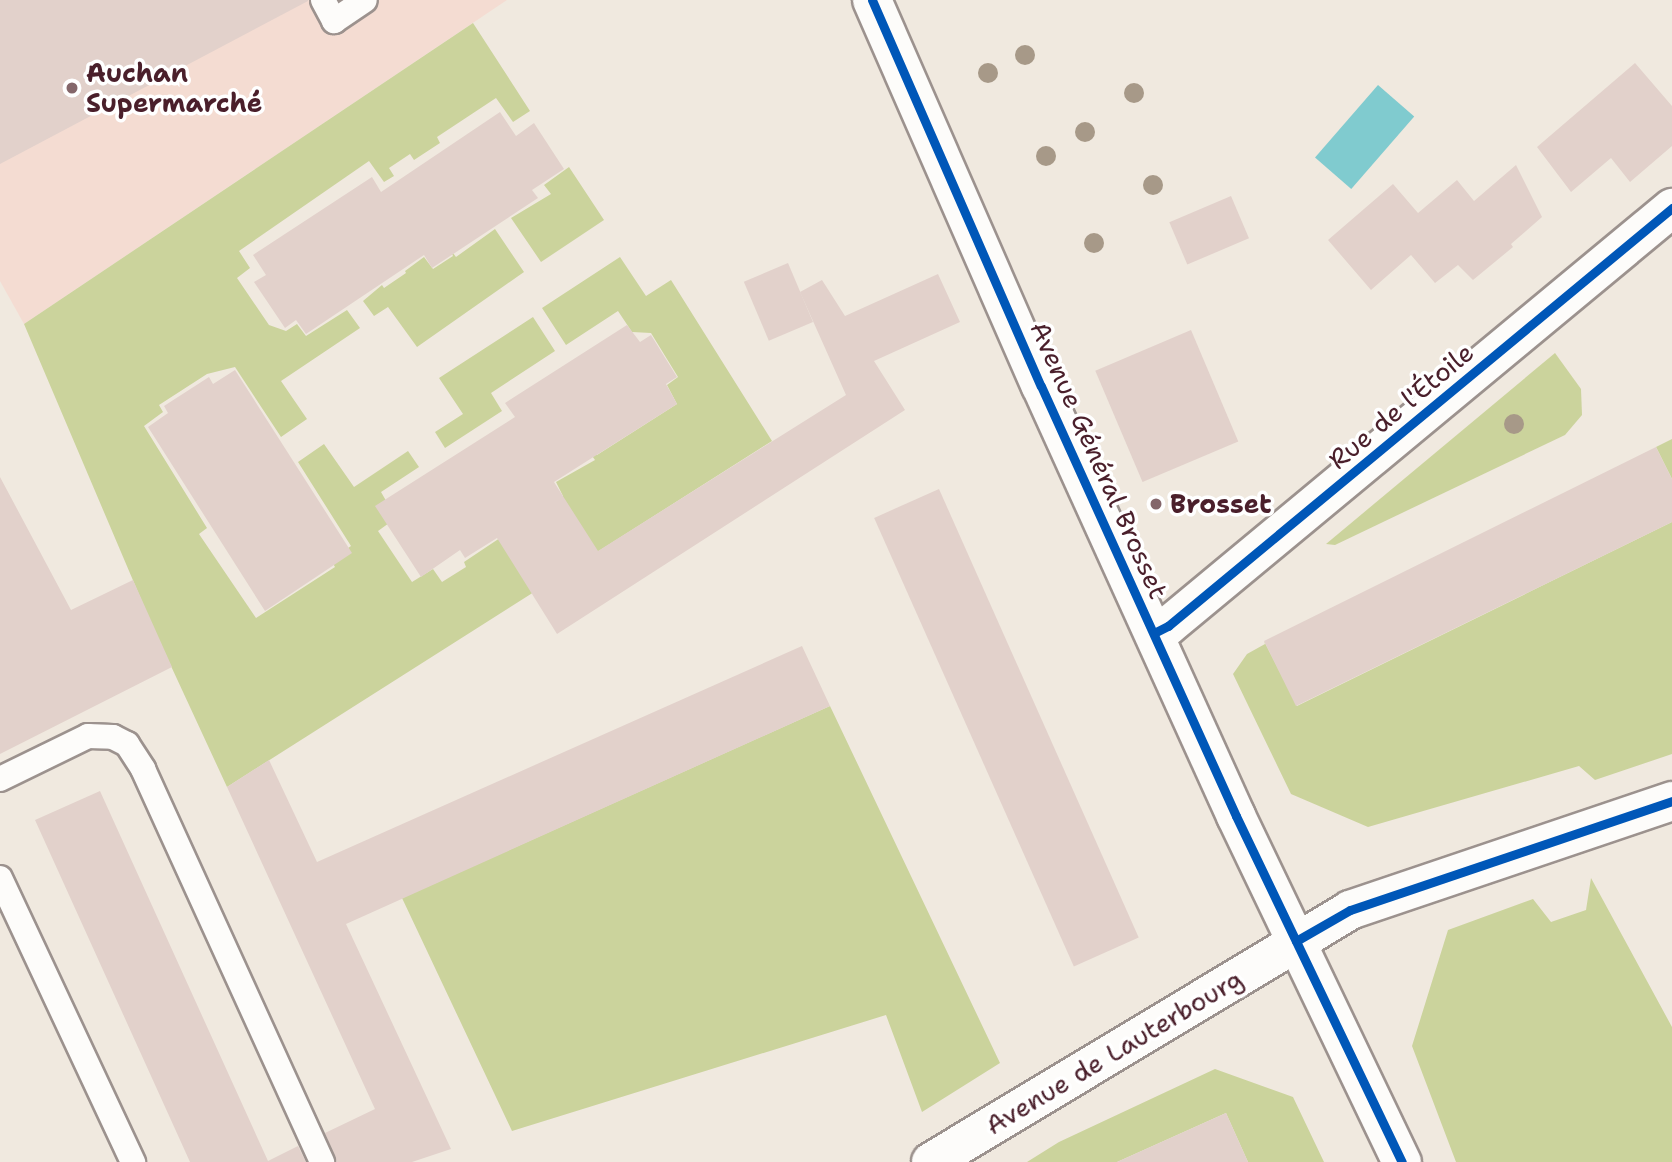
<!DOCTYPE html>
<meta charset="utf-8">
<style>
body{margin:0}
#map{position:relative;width:1672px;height:1162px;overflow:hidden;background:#f0e9df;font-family:"Shantell Sans",sans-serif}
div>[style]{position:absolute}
.built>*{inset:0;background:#f4dcd2}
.green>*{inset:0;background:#cbd39c}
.water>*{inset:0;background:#80cbcf;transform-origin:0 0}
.building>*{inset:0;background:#e2d1cb;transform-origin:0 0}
.roads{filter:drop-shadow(2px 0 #9c928e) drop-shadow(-2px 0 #9c928e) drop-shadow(0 2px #9c928e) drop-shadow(0 -2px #9c928e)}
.service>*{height:24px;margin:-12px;padding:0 12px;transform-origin:12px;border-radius:12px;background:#fdfcfa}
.minor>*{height:38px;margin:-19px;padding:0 19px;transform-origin:19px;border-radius:19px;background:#fdfcfa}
.secondary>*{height:38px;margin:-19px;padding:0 19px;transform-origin:19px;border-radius:19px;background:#fdfcfa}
.cycleway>*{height:9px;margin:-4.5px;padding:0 4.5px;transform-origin:4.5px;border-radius:4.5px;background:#0057b8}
.trees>*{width:20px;height:20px;margin:-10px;border-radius:50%;background:#a79988}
.dots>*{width:19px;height:19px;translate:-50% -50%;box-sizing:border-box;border:4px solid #fff;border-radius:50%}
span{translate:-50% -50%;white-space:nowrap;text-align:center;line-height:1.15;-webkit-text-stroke:7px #fff;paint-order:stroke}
.poi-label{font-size:26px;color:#4a1f2b;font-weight:700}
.left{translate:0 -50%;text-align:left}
.street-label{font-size:26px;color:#4a1f2b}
</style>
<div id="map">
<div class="built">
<div style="clip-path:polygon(0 0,507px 0,24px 324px,0 281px)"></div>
</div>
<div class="green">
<div style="clip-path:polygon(473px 23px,530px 111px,513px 122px,496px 98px,437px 137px,440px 143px,414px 160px,410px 154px,389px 168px,394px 176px,384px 182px,369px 161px,239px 251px,250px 268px,237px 278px,269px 325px,286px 331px,297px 324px,306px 336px,347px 310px,360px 328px,281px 381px,307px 419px,281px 437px,235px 367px,207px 374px,159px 405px,163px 412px,144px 426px,207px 528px,199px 534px,256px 618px,335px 567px,331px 560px,351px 546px,298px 462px,324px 444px,354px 487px,408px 451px,419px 467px,381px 492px,396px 518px,378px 531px,412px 582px,433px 569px,442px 582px,466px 567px,464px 562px,563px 496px,556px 482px,595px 460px,590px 453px,597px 455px,677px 404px,667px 385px,678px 377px,651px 333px,632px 332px,618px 311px,566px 345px,542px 308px,620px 257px,646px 296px,671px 280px,772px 441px,227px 787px,152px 625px,24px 324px)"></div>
<div style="clip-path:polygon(569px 167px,604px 220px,541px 262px,511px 218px,551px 194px,544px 185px)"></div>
<div style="clip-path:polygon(495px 229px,524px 272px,417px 347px,388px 307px,374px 316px,363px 301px,382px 285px,384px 288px,406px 273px,405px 271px,424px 257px,433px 269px,453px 256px,450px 249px,456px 257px)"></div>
<div style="clip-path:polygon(533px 317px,555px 351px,491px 393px,502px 411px,445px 448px,435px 432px,463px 414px,439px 378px)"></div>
<div style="clip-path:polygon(1555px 353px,1581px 389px,1582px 415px,1565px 435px,1335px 545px,1326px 544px)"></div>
<div style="clip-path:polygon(1672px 439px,1672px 479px,1656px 447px)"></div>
<div style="clip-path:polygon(1672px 522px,1672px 754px,1595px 780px,1579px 766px,1368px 827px,1291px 794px,1233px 674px,1247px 654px,1265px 644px,1264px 641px,1297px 706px)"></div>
<div style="clip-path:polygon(830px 706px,1000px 1063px,922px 1112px,886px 1015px,512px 1131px,402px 898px)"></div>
<div style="clip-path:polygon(1591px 878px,1672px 1027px,1672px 1162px,1456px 1162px,1412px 1046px,1448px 930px,1533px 899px,1551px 922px,1586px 910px)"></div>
<div style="clip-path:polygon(1215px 1069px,1293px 1097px,1324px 1162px,1248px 1162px,1226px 1113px,1117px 1162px,1027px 1162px,1059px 1142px)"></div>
</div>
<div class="water">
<div style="left:1378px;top:85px;width:48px;height:96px;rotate:41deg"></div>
</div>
<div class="building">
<div style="clip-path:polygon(0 0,308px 0,308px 1px,0 164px)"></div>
<div style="clip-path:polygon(1635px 63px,1672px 106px,1672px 146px,1630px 182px,1611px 158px,1571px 192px,1537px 147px)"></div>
<div style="clip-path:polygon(500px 112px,516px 136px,534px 123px,564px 169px,532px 190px,538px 198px,432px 268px,424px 255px,306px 334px,296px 320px,285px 328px,254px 282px,266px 275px,253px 255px,372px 177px,381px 192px)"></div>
<div style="clip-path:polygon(1516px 165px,1542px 217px,1511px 244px,1513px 247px,1473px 280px,1458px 265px,1435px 283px,1411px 255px,1371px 290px,1328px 240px,1393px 184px,1418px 213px,1457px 180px,1474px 201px)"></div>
<div style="left:1231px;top:196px;width:46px;height:67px;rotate:67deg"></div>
<div style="left:788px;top:263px;width:64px;height:48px;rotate:67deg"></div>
<div style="clip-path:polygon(938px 274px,960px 322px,874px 361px,905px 410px,557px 634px,497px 538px,465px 558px,460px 550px,421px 577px,375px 506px,515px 417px,505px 403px,627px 325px,640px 342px,651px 335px,677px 377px,666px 384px,677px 404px,554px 482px,598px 551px,846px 395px,800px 292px,822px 280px,845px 316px)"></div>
<div style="left:1191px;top:330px;width:121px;height:104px;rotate:67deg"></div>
<div style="clip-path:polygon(235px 370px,352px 553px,265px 611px,148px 427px,168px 413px,164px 406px,209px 377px,213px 384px)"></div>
<div style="clip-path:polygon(1656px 447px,1672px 479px,1672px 522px,1296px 706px,1264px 641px)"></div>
<div style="clip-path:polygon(0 477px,71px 610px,133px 580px,172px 667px,0 754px)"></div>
<div style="left:939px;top:489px;width:491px;height:71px;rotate:66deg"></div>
<div style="clip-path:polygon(802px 646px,830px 706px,346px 924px,451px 1149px,412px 1162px,337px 1162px,325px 1133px,375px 1109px,227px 787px,269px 760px,317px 862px)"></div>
<div style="clip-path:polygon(100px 791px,268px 1161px,298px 1146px,306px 1162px,190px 1162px,35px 820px)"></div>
<div style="clip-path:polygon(1226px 1113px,1248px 1162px,1117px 1162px)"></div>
</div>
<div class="roads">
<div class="service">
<div style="left:323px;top:0;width:24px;rotate:62deg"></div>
<div style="left:334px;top:21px;width:37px;rotate:-34deg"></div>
<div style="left:0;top:779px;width:98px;rotate:-26deg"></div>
<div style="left:88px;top:736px;width:25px;rotate:2deg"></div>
<div style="left:113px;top:737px;width:16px;rotate:27deg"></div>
<div style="left:127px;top:744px;width:30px;rotate:57deg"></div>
<div style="left:143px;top:769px;width:432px;rotate:65.5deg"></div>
<div style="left:0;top:878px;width:314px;rotate:64.9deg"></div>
</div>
<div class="minor">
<div style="left:1154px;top:633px;width:16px;rotate:-27deg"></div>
<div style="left:1168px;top:626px;width:655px;rotate:-39.67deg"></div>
<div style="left:931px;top:1162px;width:489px;rotate:-31deg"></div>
<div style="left:1350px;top:910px;width:340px;rotate:-18.7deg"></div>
</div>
<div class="secondary">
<div style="left:872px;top:0;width:421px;rotate:66.4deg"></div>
<div style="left:1041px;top:386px;width:472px;rotate:65.6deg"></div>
<div style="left:1236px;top:816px;width:384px;rotate:64.4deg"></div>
</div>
</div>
<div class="cycleway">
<div style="left:872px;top:0;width:421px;rotate:66.4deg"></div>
<div style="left:1041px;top:386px;width:472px;rotate:65.6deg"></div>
<div style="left:1236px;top:816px;width:384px;rotate:64.4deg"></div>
<div style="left:1154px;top:633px;width:16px;rotate:-27deg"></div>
<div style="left:1168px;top:626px;width:655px;rotate:-39.67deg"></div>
<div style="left:1296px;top:941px;width:62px;rotate:-29.9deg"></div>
<div style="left:1350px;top:910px;width:340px;rotate:-18.7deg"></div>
</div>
<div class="trees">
<div style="left:1025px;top:55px"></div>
<div style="left:988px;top:73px"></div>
<div style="left:1134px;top:93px"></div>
<div style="left:1085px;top:132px"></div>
<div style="left:1046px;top:156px"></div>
<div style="left:1153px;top:185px"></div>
<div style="left:1094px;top:243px"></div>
<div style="left:1514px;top:424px"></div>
</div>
<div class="dots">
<div style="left:72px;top:88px;background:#84666a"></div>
<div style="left:1156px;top:504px;background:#84666a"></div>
</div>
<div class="poi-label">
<span class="left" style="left:86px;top:88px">Auchan<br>Supermarché</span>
<span class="left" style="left:1170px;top:504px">Brosset</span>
</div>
<div class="street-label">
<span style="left:1401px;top:406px;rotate:-40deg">Rue de l'Étoile</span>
<span style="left:1099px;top:460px;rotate:66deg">Avenue Général Brosset</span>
<span style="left:1114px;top:1052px;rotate:-31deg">Avenue de Lauterbourg</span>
</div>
</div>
